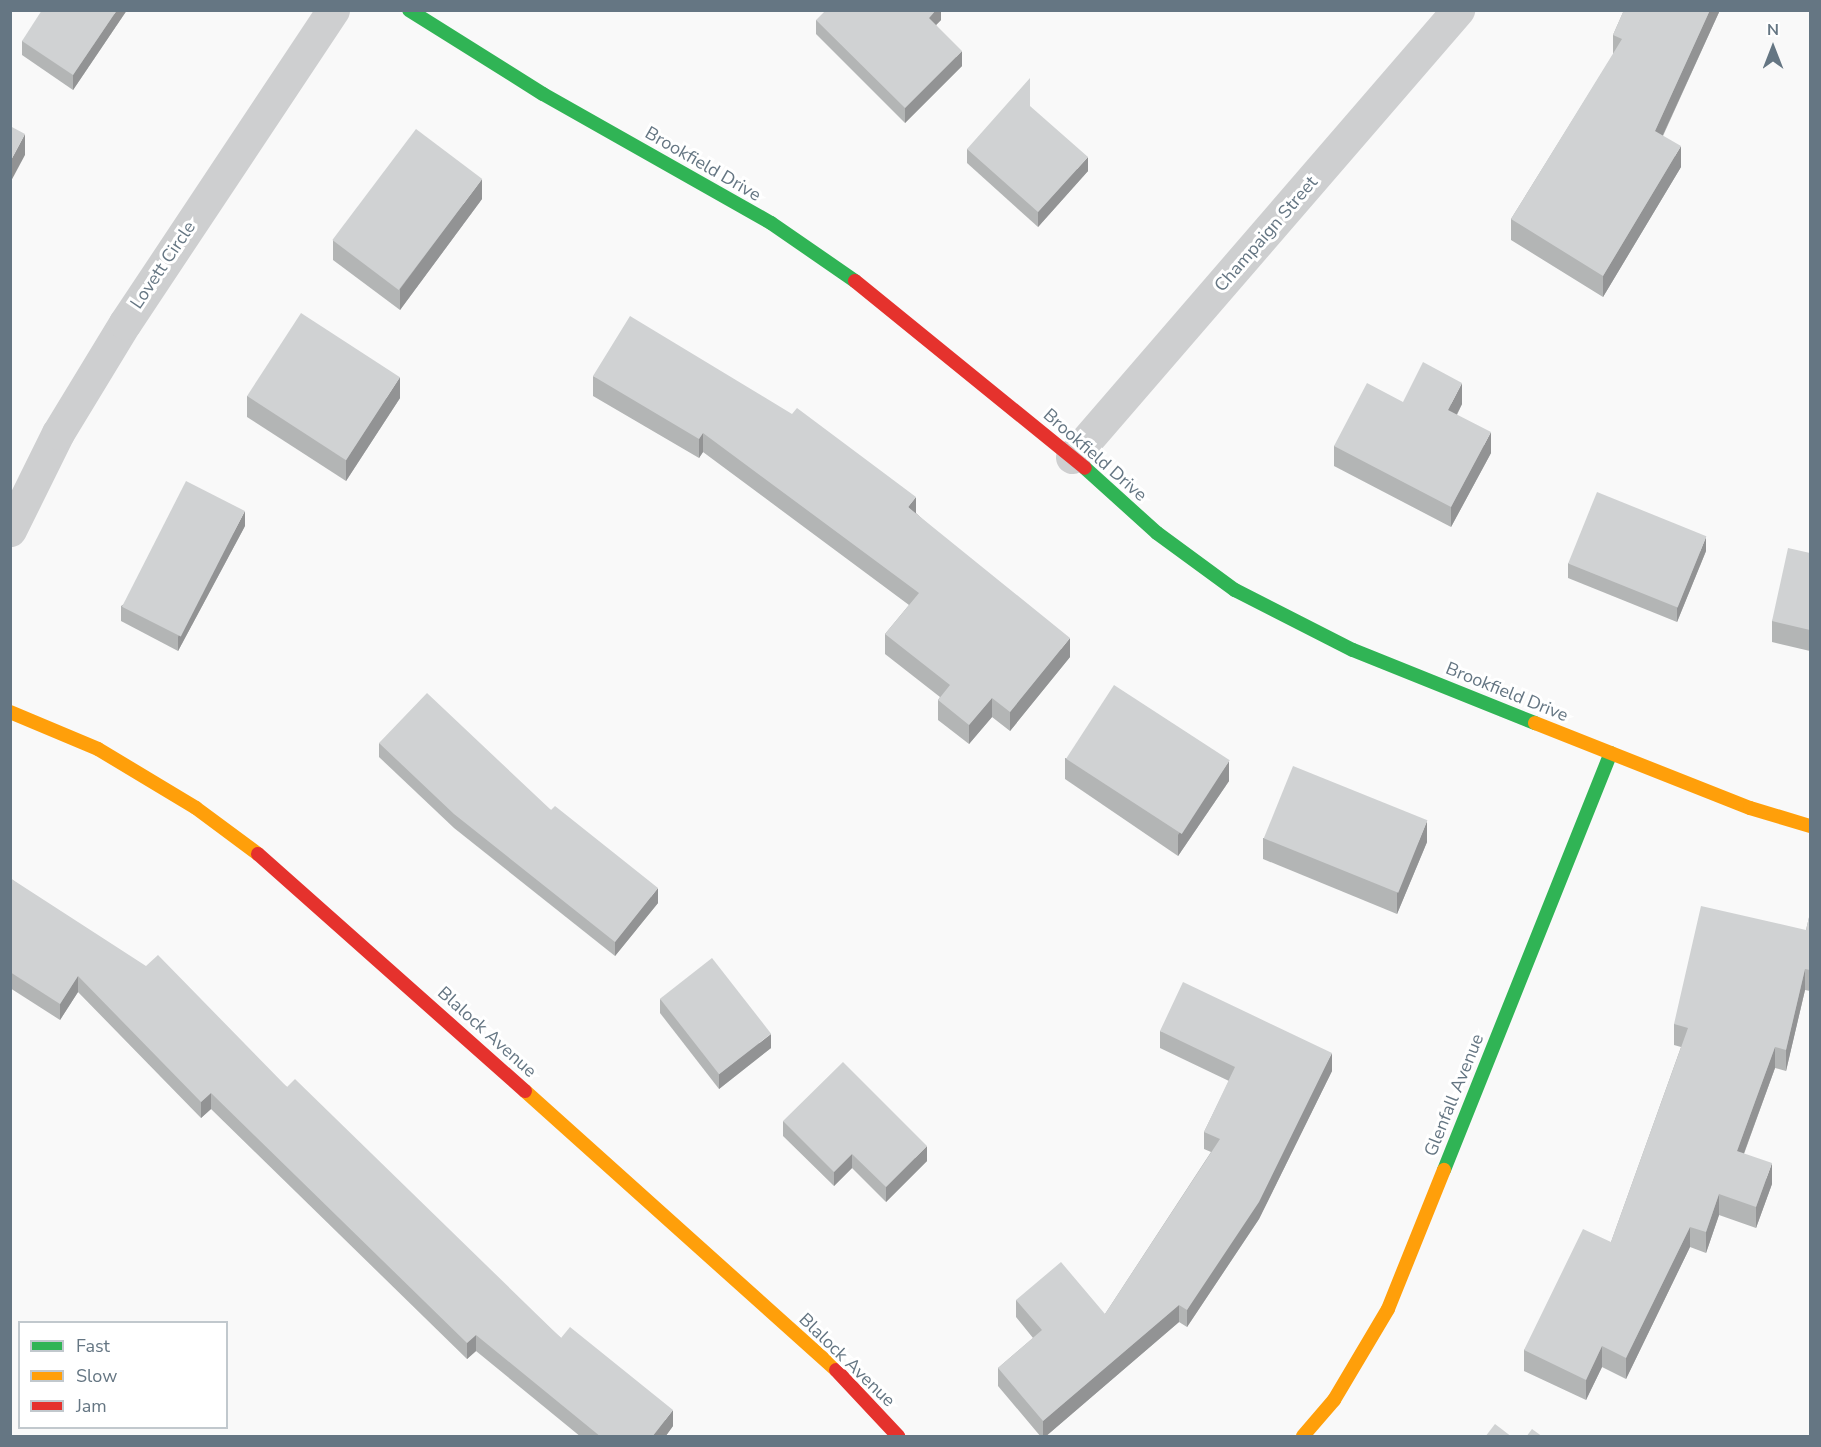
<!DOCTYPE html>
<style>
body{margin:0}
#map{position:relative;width:1821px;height:1447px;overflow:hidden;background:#f9f9f9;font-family:"Nunito Sans",sans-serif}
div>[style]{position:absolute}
.street>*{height:33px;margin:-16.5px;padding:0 16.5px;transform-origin:16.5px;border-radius:16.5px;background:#cecfd0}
.fast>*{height:14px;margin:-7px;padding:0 7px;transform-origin:7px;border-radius:7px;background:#30b455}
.slow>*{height:14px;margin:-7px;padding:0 7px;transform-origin:7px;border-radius:7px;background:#ff9f0a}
.jam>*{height:14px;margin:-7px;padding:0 7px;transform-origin:7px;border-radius:7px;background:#e5322d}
.wall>*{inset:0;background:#b3b5b5}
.shaded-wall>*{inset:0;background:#929394}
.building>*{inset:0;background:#d0d2d3;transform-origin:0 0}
span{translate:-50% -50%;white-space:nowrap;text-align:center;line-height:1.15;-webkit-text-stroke:6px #fff;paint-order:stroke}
.street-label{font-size:18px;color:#657683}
.frame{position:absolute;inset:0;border:12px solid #657683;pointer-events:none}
.legend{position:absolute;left:18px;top:1321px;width:210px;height:108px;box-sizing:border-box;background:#fff;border:2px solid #c1c8cd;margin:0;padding:8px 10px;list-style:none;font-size:18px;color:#657683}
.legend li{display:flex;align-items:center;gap:12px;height:30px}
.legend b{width:30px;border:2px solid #c1c8cd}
.north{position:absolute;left:1743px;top:18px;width:60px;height:60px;-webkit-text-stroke:4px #fff;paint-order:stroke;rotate:0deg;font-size:16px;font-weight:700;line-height:24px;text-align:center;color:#657683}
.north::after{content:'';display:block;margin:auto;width:21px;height:27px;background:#657683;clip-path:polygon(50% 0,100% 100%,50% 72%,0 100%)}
</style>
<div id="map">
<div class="street">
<div style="left:1072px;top:457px;width:591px;rotate:-49.19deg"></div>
<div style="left:10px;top:530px;width:108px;rotate:-63.7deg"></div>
<div style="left:58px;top:433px;width:129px;rotate:-58.7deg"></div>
<div style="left:125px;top:323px;width:376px;rotate:-56.4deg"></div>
</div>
<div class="fast">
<div style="left:409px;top:10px;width:158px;rotate:32.1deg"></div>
<div style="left:543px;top:94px;width:262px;rotate:29.5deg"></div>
<div style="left:771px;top:223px;width:102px;rotate:34.6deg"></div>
<div style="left:1085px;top:468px;width:97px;rotate:42.1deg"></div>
<div style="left:1157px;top:533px;width:97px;rotate:36.2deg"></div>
<div style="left:1235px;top:590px;width:132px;rotate:27deg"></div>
<div style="left:1353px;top:650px;width:196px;rotate:21.9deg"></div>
<div style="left:1444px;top:1170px;width:449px;rotate:-68.2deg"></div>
</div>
<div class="slow">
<div style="left:10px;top:712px;width:95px;rotate:22.8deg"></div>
<div style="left:98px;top:749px;width:114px;rotate:31deg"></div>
<div style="left:196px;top:808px;width:77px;rotate:36.6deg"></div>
<div style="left:1535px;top:723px;width:231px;rotate:21.6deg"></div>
<div style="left:1750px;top:808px;width:63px;rotate:16.7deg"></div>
<div style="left:525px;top:1091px;width:418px;rotate:41.9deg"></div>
<div style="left:1303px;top:1436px;width:48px;rotate:-49.3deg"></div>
<div style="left:1334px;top:1400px;width:106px;rotate:-59.3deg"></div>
<div style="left:1388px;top:1309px;width:150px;rotate:-68.1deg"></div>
</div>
<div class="jam">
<div style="left:855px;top:281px;width:296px;rotate:39.1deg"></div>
<div style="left:258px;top:854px;width:357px;rotate:41.6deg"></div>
<div style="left:836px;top:1370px;width:91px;rotate:46.8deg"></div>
</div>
<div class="wall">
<div style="clip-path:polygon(127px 10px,73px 90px,22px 55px,22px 41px)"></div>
<div style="clip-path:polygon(941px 10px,941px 20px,936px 25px,962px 66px,905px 123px,816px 34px,816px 20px)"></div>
<div style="clip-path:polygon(1624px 10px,1720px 10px,1663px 136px,1681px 167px,1603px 297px,1511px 240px,1511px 219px,1613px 55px,1613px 35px)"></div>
<div style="clip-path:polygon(967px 149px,1088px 171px,1038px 227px,967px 163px)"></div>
<div style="clip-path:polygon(482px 199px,400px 310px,333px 260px,333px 240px)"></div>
<div style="clip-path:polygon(593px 376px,916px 513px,1070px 657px,1010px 731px,992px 717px,969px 744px,938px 720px,938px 700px,940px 697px,885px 654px,885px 634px,909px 605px,703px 452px,699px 458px,593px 396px)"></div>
<div style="clip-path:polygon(247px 396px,400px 398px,346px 481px,247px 417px)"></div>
<div style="clip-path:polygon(1403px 402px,1462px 404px,1457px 415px,1491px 453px,1451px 527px,1334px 466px,1334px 446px)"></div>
<div style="clip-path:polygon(245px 526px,178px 651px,121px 621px,121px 606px)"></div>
<div style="clip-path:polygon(1706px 551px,1677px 622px,1568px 578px,1568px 563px)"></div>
<div style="clip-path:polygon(1810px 553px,1810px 651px,1772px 642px,1772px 621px)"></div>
<div style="clip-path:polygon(379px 743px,551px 810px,658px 903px,615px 956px,454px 828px,379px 757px)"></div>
<div style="clip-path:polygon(1065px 758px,1229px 781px,1178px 856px,1065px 779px)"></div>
<div style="clip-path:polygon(1263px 838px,1427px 842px,1397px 914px,1263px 859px)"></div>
<div style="clip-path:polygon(10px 878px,287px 1087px,561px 1338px,673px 1426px,665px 1437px,581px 1437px,476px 1351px,467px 1359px,211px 1109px,201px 1118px,78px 992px,60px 1020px,10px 988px)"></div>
<div style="clip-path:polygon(1810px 913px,1810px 991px,1805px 990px,1786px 1071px,1775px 1068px,1744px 1154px,1772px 1184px,1756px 1228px,1719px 1215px,1706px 1253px,1690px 1247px,1626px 1379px,1602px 1367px,1586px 1400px,1524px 1371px,1524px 1350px,1611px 1242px,1681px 1047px,1674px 1045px,1674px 1024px,1806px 930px)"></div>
<div style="clip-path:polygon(660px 999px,771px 1048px,719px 1089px,660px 1013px)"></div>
<div style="clip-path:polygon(1160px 1031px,1332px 1071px,1259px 1219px,1187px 1327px,1179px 1322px,1045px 1437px,1041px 1437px,998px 1386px,998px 1368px,1033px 1338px,1016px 1317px,1016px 1300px,1105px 1314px,1211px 1152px,1204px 1149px,1204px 1132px,1229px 1081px,1160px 1048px)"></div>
<div style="clip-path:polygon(783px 1121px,927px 1161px,886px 1202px,852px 1168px,834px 1186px,783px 1136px)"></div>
</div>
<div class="shaded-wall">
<div style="clip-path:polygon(117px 10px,127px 10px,73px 90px,73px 75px)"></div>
<div style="clip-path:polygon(936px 10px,941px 10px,941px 20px,929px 32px,929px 18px)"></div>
<div style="clip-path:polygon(1710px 10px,1720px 10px,1655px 152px,1655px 131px)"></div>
<div style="clip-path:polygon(962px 51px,962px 66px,905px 123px,905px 108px)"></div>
<div style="clip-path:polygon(25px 134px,25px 155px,10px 183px,10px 162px)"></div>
<div style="clip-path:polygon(1681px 146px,1681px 167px,1603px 297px,1603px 276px)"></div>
<div style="clip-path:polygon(1088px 157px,1088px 171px,1038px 227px,1038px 212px)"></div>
<div style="clip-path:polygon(482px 179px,482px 199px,400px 310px,400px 289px)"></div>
<div style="clip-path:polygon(400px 377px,400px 398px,346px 481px,346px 460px)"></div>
<div style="clip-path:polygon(1462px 383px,1462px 404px,1448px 431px,1448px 410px)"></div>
<div style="clip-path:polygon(1491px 432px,1491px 453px,1451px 527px,1451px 507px)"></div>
<div style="clip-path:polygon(703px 433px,703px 452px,699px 458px,699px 439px)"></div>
<div style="clip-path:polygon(916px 497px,916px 516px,908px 507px)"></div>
<div style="clip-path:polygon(245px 511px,245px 526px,178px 651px,178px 637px)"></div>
<div style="clip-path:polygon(1706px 537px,1706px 551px,1677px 622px,1677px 608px)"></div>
<div style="clip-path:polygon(1070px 638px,1070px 657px,1010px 731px,1010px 712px)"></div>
<div style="clip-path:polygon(992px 698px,992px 717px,969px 744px,969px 725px)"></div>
<div style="clip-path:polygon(1229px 761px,1229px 781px,1178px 856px,1178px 835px)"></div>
<div style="clip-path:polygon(1427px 821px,1427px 842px,1397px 914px,1397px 893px)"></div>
<div style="clip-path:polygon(658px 888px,658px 903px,615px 956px,615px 942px)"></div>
<div style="clip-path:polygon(1805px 969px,1805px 990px,1786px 1071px,1786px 1050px)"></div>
<div style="clip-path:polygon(78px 976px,78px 992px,60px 1020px,60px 1004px)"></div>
<div style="clip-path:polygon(771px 1034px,771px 1048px,719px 1089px,719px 1074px)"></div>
<div style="clip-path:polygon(1775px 1047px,1775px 1068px,1737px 1172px,1737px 1151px)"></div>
<div style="clip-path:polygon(1332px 1053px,1332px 1071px,1259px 1219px,1187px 1327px,1187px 1310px)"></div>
<div style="clip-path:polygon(211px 1093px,211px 1109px,201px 1118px,201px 1102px)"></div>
<div style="clip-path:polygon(927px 1146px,927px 1161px,886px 1202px,886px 1187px)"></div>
<div style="clip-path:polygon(852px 1154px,852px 1168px,834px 1186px,834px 1172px)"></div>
<div style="clip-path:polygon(1772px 1163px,1772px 1184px,1756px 1228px,1756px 1207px)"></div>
<div style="clip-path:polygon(1719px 1194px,1719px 1215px,1706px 1253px,1706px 1232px)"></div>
<div style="clip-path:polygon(1690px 1227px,1690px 1247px,1626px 1379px,1626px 1358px)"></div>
<div style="clip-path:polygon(1179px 1305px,1179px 1322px,1045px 1437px,1043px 1437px,1043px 1421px)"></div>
<div style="clip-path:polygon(476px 1335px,476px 1351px,467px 1359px,467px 1343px)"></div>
<div style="clip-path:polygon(1602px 1346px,1602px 1367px,1586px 1400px,1586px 1380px)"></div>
<div style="clip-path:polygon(673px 1410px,673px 1426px,665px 1437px,652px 1437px)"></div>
</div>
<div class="building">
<div style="clip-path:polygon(42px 10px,117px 10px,73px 75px,22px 41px)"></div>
<div style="clip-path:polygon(826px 10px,936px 10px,929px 18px,962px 51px,905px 108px,816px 20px)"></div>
<div style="clip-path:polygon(1624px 10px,1710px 10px,1655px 131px,1681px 146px,1603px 276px,1511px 219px,1622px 39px,1613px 35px)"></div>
<div style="clip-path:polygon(1030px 78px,1030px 106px,1088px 157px,1038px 212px,967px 149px)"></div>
<div style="clip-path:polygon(10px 126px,25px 134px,10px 162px)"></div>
<div style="left:416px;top:129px;width:83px;height:139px;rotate:37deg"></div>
<div style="left:301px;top:313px;width:118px;height:99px;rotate:33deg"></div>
<div style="clip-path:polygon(630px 316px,792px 414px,797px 408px,916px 497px,908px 507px,1070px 638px,1010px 712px,992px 698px,969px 725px,938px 700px,950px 685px,885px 634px,919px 593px,703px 433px,699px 439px,593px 376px)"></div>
<div style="clip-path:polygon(1423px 362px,1462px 383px,1448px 410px,1491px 432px,1451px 507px,1334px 446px,1367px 383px,1403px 402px)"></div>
<div style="left:186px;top:481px;width:66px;height:141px;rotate:27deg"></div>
<div style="left:1597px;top:492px;width:118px;height:77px;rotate:22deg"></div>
<div style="clip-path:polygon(1788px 548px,1810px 553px,1810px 630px,1772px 621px)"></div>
<div style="left:1114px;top:685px;width:138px;height:88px;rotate:33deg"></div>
<div style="clip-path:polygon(427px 693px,551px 810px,555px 806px,658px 888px,615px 942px,454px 814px,379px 743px)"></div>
<div style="left:1293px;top:766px;width:145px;height:78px;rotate:22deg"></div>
<div style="clip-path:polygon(10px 878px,146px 966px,158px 955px,287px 1087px,295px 1079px,561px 1338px,570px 1327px,673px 1410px,652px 1437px,601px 1437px,476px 1335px,467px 1343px,211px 1093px,201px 1102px,78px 976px,60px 1004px,10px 972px)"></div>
<div style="clip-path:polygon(1701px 906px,1806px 930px,1810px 913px,1810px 970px,1805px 969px,1786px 1050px,1775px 1047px,1737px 1151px,1772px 1163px,1756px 1207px,1719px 1194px,1706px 1232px,1690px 1227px,1626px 1358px,1602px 1346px,1586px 1380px,1524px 1350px,1583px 1229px,1611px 1242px,1688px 1028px,1674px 1024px)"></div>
<div style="left:712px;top:958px;width:96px;height:66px;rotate:52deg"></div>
<div style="clip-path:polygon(1183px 982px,1332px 1053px,1259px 1202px,1187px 1310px,1179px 1305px,1043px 1421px,998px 1368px,1042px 1330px,1016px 1300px,1061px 1262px,1105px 1314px,1220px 1139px,1204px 1132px,1235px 1067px,1160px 1031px)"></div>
<div style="clip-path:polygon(843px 1062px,927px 1146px,886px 1187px,852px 1154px,834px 1172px,783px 1121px)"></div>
<div style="clip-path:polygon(1495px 1424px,1512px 1437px,1485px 1437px)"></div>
<div style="clip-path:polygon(1532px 1429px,1543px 1437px,1526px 1437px)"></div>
</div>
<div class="street-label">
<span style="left:703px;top:164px;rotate:30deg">Brookfield Drive</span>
<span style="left:1266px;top:234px;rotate:-49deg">Champaign Street</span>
<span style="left:163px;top:265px;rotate:-56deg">Lovett Circle</span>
<span style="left:1095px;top:455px;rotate:41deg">Brookfield Drive</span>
<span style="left:1507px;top:692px;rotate:22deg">Brookfield Drive</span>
<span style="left:487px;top:1032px;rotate:42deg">Blalock Avenue</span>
<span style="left:1454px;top:1095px;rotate:-68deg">Glenfall Avenue</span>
<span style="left:847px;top:1360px;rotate:44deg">Blalock Avenue</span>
</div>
<div class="frame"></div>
<ul class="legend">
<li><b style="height:8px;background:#30b455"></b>Fast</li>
<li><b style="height:8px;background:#ff9f0a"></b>Slow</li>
<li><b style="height:8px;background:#e5322d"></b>Jam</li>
</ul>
<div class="north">N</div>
</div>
